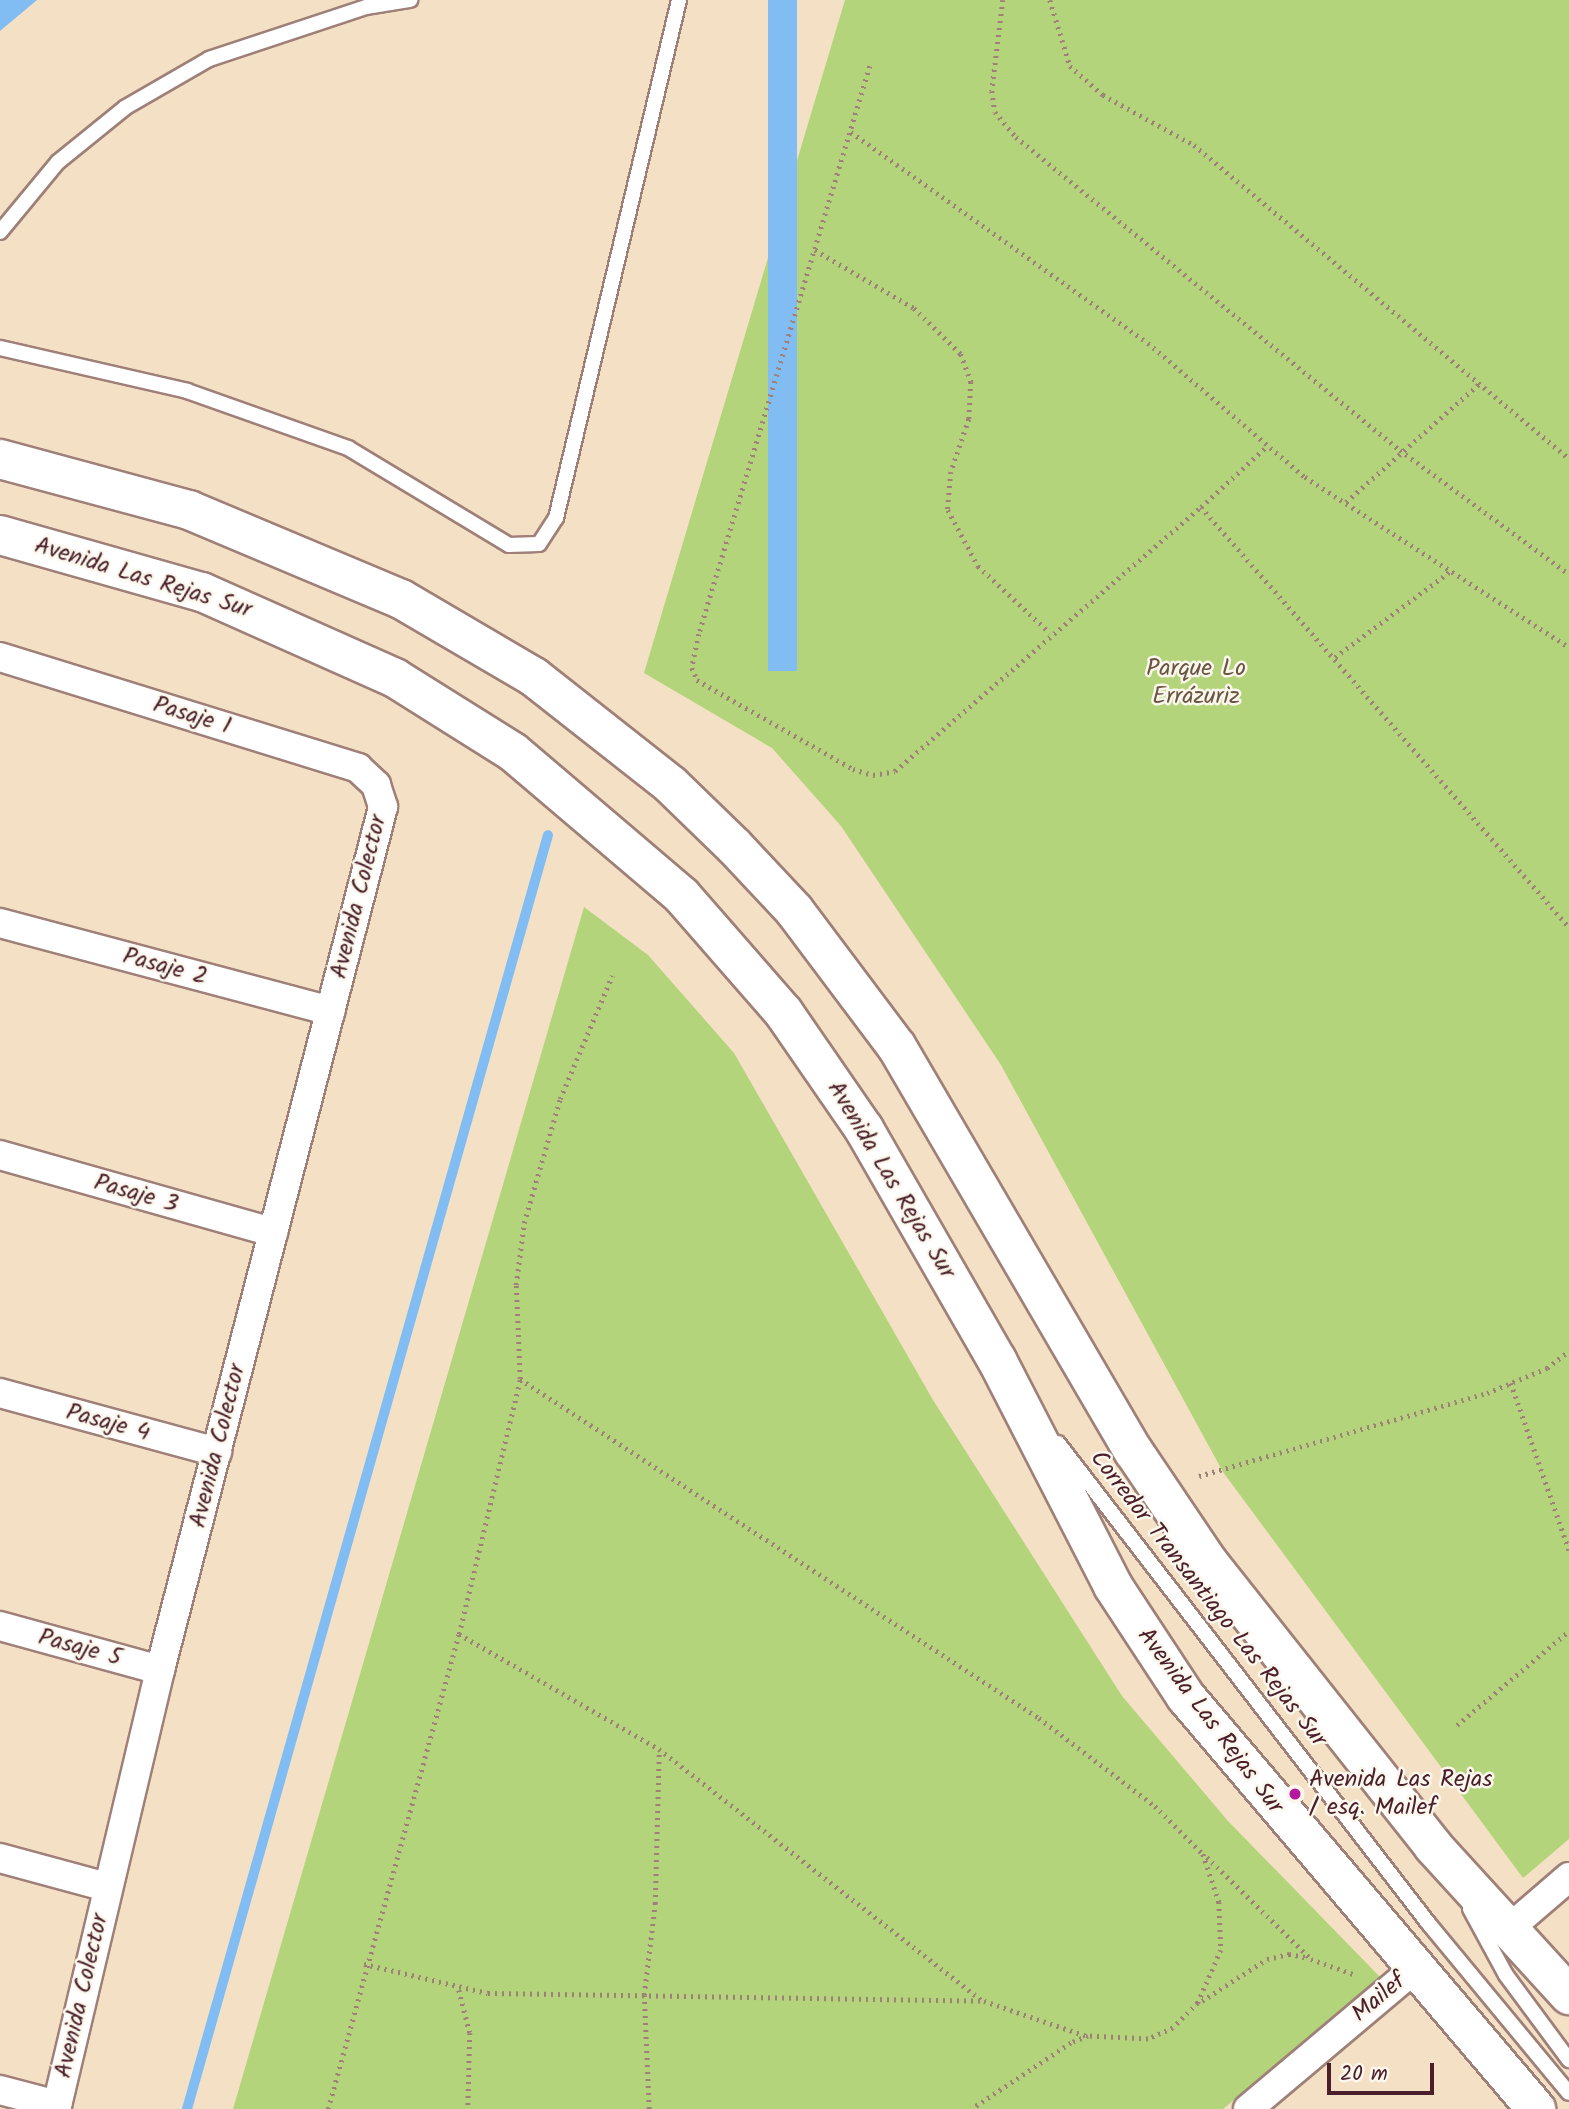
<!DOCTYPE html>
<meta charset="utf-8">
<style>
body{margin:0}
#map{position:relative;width:1569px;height:2109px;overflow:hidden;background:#f4e0c4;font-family:Kalam,sans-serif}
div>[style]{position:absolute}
.green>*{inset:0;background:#b3d47b}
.water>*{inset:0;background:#81bcf3;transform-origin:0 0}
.stream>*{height:10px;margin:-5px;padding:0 5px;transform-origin:5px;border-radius:5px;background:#81bcf3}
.path>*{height:4.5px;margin-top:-2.25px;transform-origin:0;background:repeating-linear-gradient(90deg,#9f8078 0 2px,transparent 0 7px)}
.roads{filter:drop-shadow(2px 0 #9f8078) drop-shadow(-2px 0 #9f8078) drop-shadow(0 2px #9f8078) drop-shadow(0 -2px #9f8078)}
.service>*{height:14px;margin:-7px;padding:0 7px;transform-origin:7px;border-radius:7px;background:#fff}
.minor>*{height:28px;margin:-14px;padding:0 14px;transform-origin:14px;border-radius:14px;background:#fff}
.primary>*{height:38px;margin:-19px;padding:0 19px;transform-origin:19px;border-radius:19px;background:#fff}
.dots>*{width:19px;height:19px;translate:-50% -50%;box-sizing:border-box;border:4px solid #fbf7ec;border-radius:50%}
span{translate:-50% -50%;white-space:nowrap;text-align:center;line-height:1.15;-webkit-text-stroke:5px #fbf7ec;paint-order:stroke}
.street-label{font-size:24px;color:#4a1f2b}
.park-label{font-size:24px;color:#6a5543}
.poi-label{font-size:24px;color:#4a1f2b}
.left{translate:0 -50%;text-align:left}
.scale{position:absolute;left:1327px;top:2063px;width:107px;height:32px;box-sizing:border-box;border:4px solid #4a1f2b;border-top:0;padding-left:9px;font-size:21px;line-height:24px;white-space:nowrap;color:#4a1f2b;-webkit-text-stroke:5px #fbf7ec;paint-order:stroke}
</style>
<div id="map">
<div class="green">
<div style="clip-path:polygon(845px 0,1569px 0,1569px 1839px,1523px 1878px,1223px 1472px,1001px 1065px,841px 826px,772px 748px,644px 673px)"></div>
<div style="clip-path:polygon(584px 907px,648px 955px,734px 1053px,933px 1400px,1122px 1696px,1228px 1821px,1380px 1977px,1223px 2109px,233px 2109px)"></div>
</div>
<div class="water">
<div style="clip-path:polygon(0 0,37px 0,0 31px)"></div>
<div style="left:768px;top:0;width:29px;height:671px"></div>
</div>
<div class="stream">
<div style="left:187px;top:2109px;width:1324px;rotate:-74.18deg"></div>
</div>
<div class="path">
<div style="left:1003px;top:0;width:92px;rotate:96.9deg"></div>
<div style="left:992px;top:91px;width:21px;rotate:82deg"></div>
<div style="left:995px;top:112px;width:33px;rotate:50deg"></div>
<div style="left:1016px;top:137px;width:495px;rotate:39.2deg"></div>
<div style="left:1400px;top:450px;width:210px;rotate:36.3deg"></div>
<div style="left:1050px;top:0;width:69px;rotate:73.1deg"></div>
<div style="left:1070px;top:66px;width:44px;rotate:41.3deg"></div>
<div style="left:1103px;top:95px;width:104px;rotate:28.8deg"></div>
<div style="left:1194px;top:145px;width:488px;rotate:39.9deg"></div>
<div style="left:870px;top:66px;width:593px;rotate:106.75deg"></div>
<div style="left:699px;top:634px;width:35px;rotate:102deg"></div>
<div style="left:692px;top:668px;width:13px;rotate:67deg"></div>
<div style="left:697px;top:680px;width:180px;rotate:29.7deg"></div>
<div style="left:853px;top:769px;width:21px;rotate:17deg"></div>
<div style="left:873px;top:775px;width:22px;rotate:-10deg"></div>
<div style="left:895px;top:771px;width:404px;rotate:-40.8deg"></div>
<div style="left:1201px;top:507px;width:558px;rotate:48.78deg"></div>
<div style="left:851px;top:132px;width:364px;rotate:35.4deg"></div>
<div style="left:1148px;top:343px;width:206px;rotate:40.5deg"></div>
<div style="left:1305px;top:477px;width:314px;rotate:32.8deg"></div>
<div style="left:815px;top:250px;width:115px;rotate:30.4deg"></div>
<div style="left:914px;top:308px;width:66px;rotate:44.4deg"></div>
<div style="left:961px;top:354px;width:30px;rotate:70deg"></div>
<div style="left:971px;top:382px;width:37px;rotate:93deg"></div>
<div style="left:969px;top:419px;width:56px;rotate:108.8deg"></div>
<div style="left:951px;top:472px;width:38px;rotate:95deg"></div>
<div style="left:948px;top:510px;width:64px;rotate:61.8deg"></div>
<div style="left:978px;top:566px;width:98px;rotate:42.9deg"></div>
<div style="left:1346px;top:502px;width:179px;rotate:-41.6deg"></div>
<div style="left:1201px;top:507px;width:88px;rotate:-42.7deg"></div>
<div style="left:1335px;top:657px;width:144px;rotate:-36.6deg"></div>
<div style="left:520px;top:1379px;width:620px;rotate:33.15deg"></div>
<div style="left:1039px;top:1718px;width:146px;rotate:37.2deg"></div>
<div style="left:1155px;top:1806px;width:68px;rotate:45deg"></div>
<div style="left:1203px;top:1854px;width:51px;rotate:71.6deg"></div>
<div style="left:1219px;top:1902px;width:48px;rotate:87.6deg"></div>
<div style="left:1221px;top:1950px;width:58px;rotate:113.5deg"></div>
<div style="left:1198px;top:2003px;width:35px;rotate:135deg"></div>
<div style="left:1173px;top:2028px;width:27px;rotate:156deg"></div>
<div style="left:1148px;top:2039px;width:60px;rotate:-177.1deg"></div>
<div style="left:1088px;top:2036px;width:18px;rotate:158deg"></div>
<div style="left:1071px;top:2043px;width:119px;rotate:146.3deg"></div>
<div style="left:1511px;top:1383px;width:177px;rotate:70.8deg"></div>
<div style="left:1199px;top:1476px;width:300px;rotate:-16.1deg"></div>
<div style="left:1487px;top:1393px;width:65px;rotate:-22.6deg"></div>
<div style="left:1547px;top:1368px;width:28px;rotate:-38deg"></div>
<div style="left:459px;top:1634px;width:231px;rotate:29.9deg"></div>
<div style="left:659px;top:1749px;width:410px;rotate:37.9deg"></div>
<div style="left:1457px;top:1725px;width:146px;rotate:-40deg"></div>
<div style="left:1207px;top:1857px;width:146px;rotate:44.4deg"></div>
<div style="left:1311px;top:1959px;width:48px;rotate:19.6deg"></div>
<div style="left:364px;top:1964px;width:127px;rotate:13.2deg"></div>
<div style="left:488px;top:1993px;width:496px;rotate:0.9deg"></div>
<div style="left:984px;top:2001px;width:109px;rotate:18.8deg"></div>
<div style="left:459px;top:1990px;width:44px;rotate:75.7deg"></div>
<div style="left:470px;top:2033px;width:76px;rotate:91.5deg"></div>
<div style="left:1202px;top:2001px;width:77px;rotate:-32.9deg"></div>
<div style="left:1267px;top:1959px;width:23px;rotate:-13deg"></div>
<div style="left:1289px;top:1954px;width:20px;rotate:11deg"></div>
<div style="left:328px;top:2109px;width:493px;rotate:-74.6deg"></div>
<div style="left:459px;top:1634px;width:262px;rotate:-76.5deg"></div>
<div style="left:520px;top:1379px;width:94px;rotate:-92.4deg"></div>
<div style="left:516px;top:1285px;width:63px;rotate:-82.6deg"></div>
<div style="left:524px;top:1223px;width:129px;rotate:-73.8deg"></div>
<div style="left:560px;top:1099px;width:134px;rotate:-67.1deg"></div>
<div style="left:649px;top:2109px;width:114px;rotate:-92.5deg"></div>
<div style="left:644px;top:1995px;width:92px;rotate:-83.1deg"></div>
<div style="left:655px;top:1904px;width:154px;rotate:-88.5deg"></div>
</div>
<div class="roads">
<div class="service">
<div style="left:0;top:232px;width:91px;rotate:-50.4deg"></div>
<div style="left:58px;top:162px;width:87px;rotate:-39deg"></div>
<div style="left:126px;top:107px;width:96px;rotate:-30deg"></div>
<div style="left:209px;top:59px;width:165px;rotate:-18.3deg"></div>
<div style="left:366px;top:7px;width:45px;rotate:-9deg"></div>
<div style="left:0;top:348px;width:192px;rotate:12.9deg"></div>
<div style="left:187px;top:391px;width:171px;rotate:19.5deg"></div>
<div style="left:348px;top:448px;width:188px;rotate:31.1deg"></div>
<div style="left:509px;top:545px;width:30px;rotate:-2deg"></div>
<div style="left:539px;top:544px;width:31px;rotate:-57deg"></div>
<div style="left:556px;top:518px;width:532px;rotate:-76.64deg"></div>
<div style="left:1058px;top:1443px;width:607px;rotate:52.36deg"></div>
<div style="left:1429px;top:1924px;width:219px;rotate:50.4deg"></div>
<div style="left:1470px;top:1909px;width:75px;rotate:61.4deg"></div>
<div style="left:1506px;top:1975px;width:106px;rotate:53.5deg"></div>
</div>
<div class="minor">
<div style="left:0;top:657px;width:375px;rotate:17.2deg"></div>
<div style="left:358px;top:768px;width:25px;rotate:43deg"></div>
<div style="left:376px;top:785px;width:23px;rotate:72deg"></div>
<div style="left:383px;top:807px;width:891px;rotate:104.49deg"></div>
<div style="left:160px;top:1670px;width:451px;rotate:103.3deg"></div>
<div style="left:0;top:923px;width:342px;rotate:14.9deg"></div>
<div style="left:0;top:1155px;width:284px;rotate:15.8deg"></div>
<div style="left:0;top:1393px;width:225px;rotate:15.2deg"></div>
<div style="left:0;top:1626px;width:166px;rotate:15.4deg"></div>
<div style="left:0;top:1858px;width:111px;rotate:15.2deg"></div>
<div style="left:1512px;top:1926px;width:75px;rotate:-40.7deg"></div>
<div style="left:0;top:2090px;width:59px;rotate:14.7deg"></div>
<div style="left:1248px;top:2109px;width:217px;rotate:-40.1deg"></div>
</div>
<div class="primary">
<div style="left:0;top:459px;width:196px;rotate:15.1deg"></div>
<div style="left:189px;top:510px;width:230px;rotate:22.8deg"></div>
<div style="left:401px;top:599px;width:154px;rotate:30.4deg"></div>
<div style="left:534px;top:677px;width:174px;rotate:38.2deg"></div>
<div style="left:671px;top:785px;width:88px;rotate:44.1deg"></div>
<div style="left:734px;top:846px;width:88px;rotate:46.8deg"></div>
<div style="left:794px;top:910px;width:171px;rotate:53.1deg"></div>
<div style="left:897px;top:1047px;width:469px;rotate:59.7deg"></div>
<div style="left:1134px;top:1452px;width:134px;rotate:56deg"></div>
<div style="left:1209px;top:1563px;width:361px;rotate:51.6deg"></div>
<div style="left:1433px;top:1846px;width:202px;rotate:47.6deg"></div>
<div style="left:0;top:535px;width:210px;rotate:15.8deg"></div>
<div style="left:202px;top:592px;width:211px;rotate:24deg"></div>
<div style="left:395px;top:678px;width:139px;rotate:32.1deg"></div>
<div style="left:513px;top:752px;width:222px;rotate:40.4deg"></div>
<div style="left:682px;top:896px;width:155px;rotate:48.9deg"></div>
<div style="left:784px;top:1013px;width:141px;rotate:55.4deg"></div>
<div style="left:864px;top:1129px;width:267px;rotate:60.1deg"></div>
<div style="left:997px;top:1360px;width:254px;rotate:62.8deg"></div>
<div style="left:1113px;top:1586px;width:133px;rotate:56.7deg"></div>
<div style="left:1186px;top:1697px;width:541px;rotate:49.65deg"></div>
</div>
</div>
<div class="dots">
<div style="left:1295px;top:1794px;background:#b5179e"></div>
</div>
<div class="street-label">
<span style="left:143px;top:578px;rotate:17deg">Avenida Las Rejas Sur</span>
<span style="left:192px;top:716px;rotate:17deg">Pasaje 1</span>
<span style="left:359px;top:897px;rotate:-76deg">Avenida Colector</span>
<span style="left:165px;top:967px;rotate:15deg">Pasaje 2</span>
<span style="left:891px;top:1180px;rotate:59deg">Avenida Las Rejas Sur</span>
<span style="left:136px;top:1194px;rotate:16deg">Pasaje 3</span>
<span style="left:108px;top:1423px;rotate:15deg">Pasaje 4</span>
<span style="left:218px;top:1446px;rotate:-76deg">Avenida Colector</span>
<span style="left:1208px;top:1599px;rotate:52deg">Corredor Transantiago Las Rejas Sur</span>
<span style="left:80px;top:1648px;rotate:15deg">Pasaje 5</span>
<span style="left:1210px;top:1721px;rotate:53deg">Avenida Las Rejas Sur</span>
<span style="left:82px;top:1996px;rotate:-77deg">Avenida Colector</span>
<span style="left:1379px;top:1998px;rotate:-40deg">Mailef</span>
</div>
<div class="park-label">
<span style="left:1196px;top:683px">Parque Lo<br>Errázuriz</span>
</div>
<div class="poi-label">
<span class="left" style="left:1309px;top:1794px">Avenida Las Rejas<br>/ esq. Mailef</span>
</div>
<div class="scale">20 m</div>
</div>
